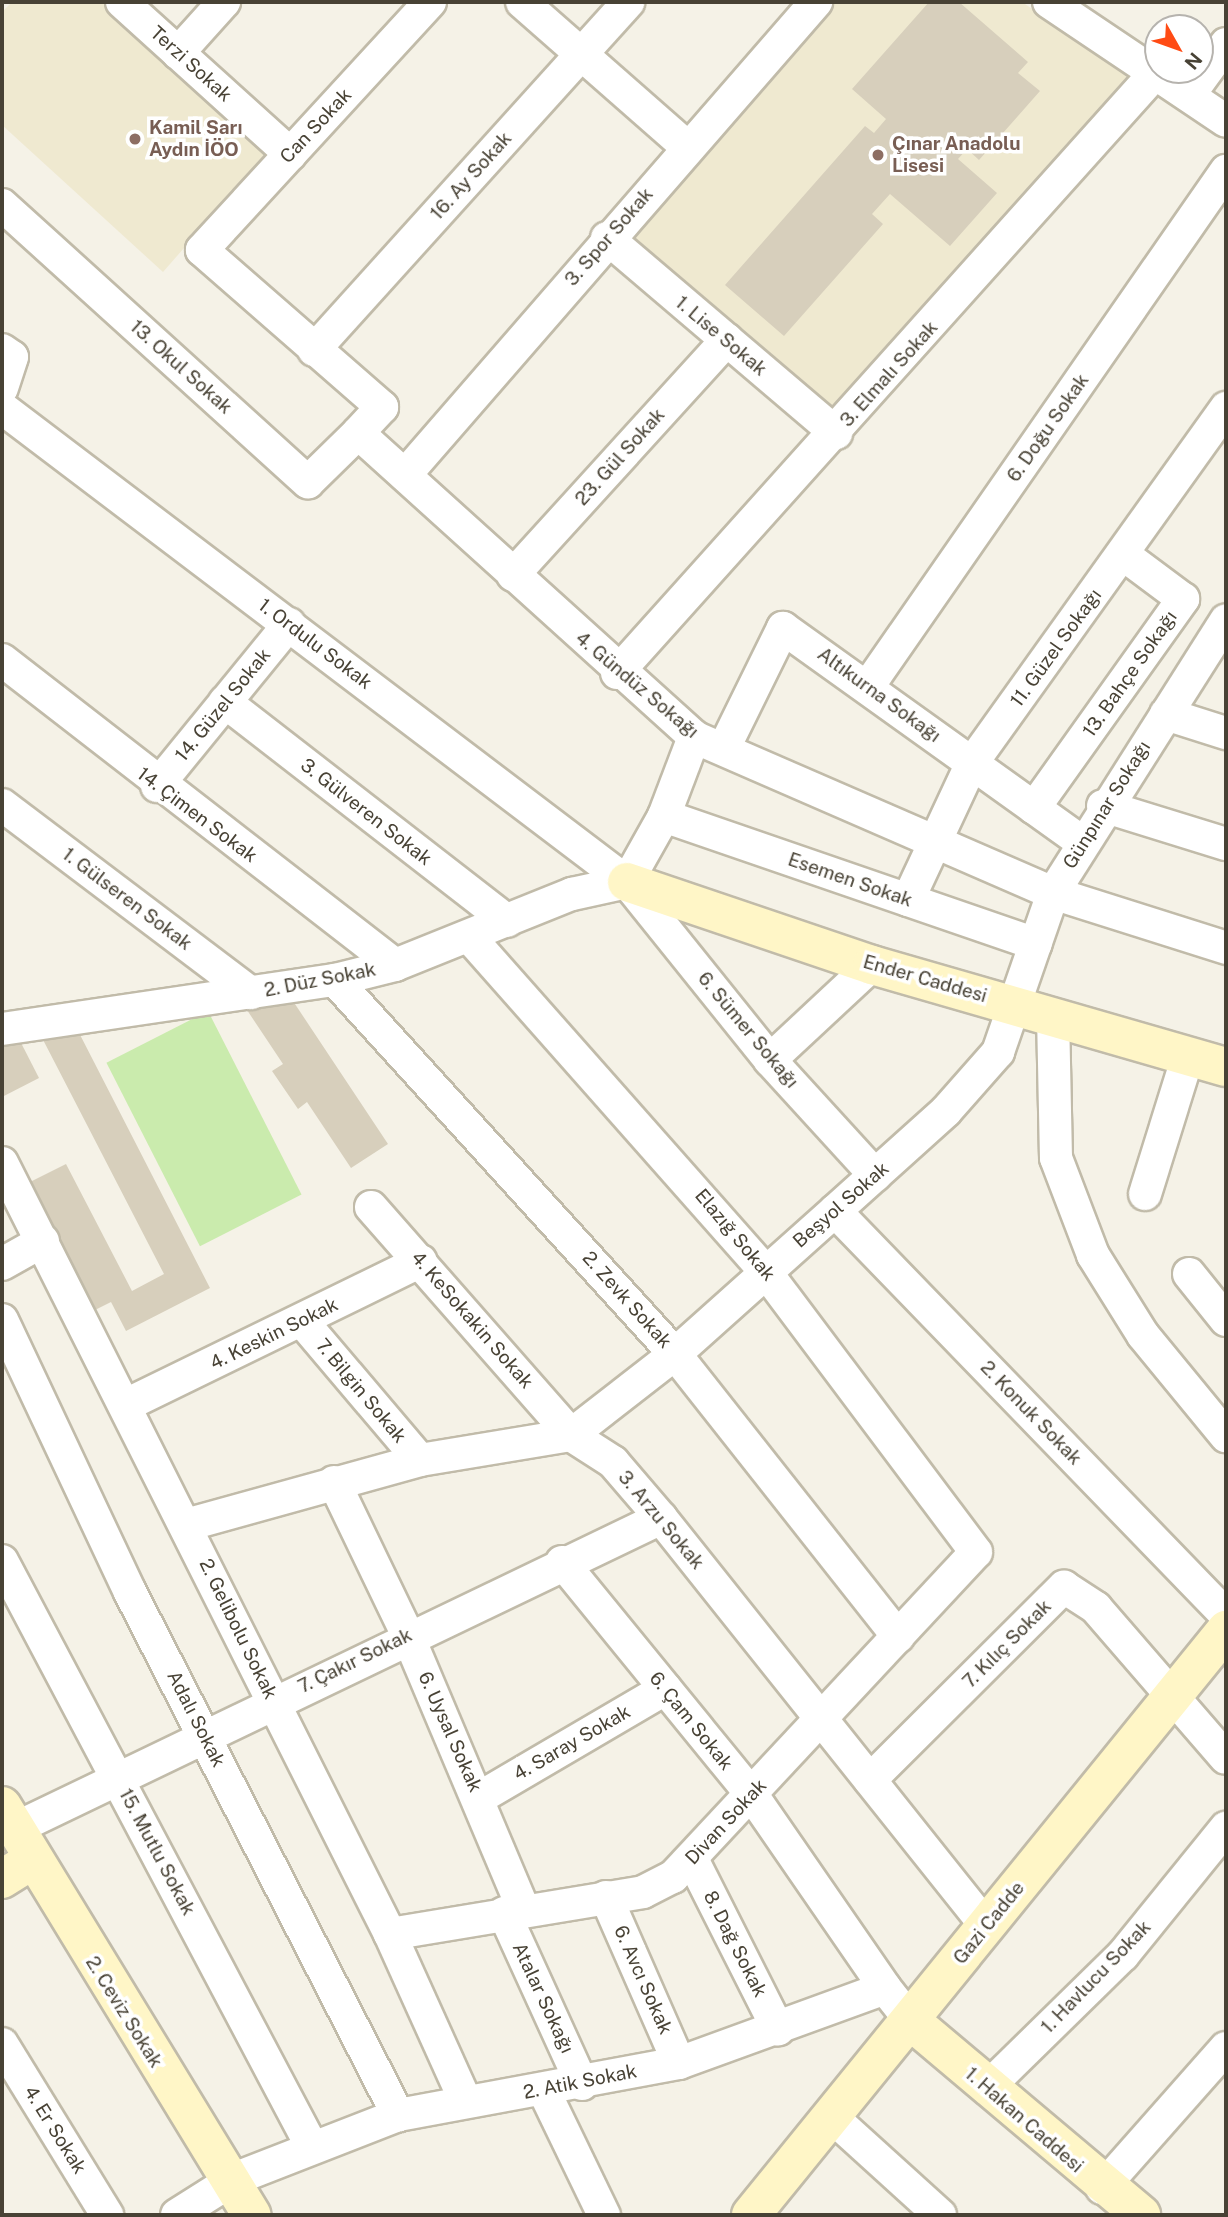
<!DOCTYPE html>
<meta charset="utf-8">
<style>
body{margin:0}
#map{position:relative;width:1228px;height:2217px;overflow:hidden;background:#f5f2e7;font-family:"Public Sans",sans-serif}
div>[style]{position:absolute}
.education>*{inset:0;background:#efe9d0}
.green>*{inset:0;background:#caebad;transform-origin:0 0}
.building>*{inset:0;background:#d7cfbc}
.roads{filter:drop-shadow(2px 0 #c1bba9) drop-shadow(-2px 0 #c1bba9) drop-shadow(0 2px #c1bba9) drop-shadow(0 -2px #c1bba9)}
.street>*{height:32px;margin:-16px;padding:0 16px;transform-origin:16px;border-radius:16px;background:#fff}
.secondary>*{height:38px;margin:-19px;padding:0 19px;transform-origin:19px;border-radius:19px;background:#fff6c7}
.dots>*{width:19px;height:19px;translate:-50% -50%;box-sizing:border-box;border:4px solid #fff;border-radius:50%}
span{translate:-50% -50%;white-space:nowrap;text-align:center;line-height:1.15;-webkit-text-stroke:7px #fff;paint-order:stroke}
.street-label{font-size:19px;color:#484235}
.education-label{font-size:19px;color:#785e54;font-weight:700}
.left{translate:0 -50%;text-align:left}
.frame{position:absolute;inset:0;border:4px solid #484235;pointer-events:none}
.north{position:absolute;left:1144px;top:14px;width:70px;height:70px;box-sizing:border-box;background:#fff;border:2px solid #b6b3ae;border-radius:50%;rotate:130deg;font-size:19px;font-weight:700;line-height:28px;text-align:center;color:#484235}
.north::after{content:'';display:block;margin:auto;width:24px;height:32px;background:#ff4b14;clip-path:polygon(50% 0,100% 100%,50% 72%,0 100%)}
</style>
<div id="map">
<div class="education">
<div style="clip-path:polygon(12px 2px,102px 2px,268px 152px,163px 272px,2px 125px,2px 12px)"></div>
<div style="clip-path:polygon(834px 2px,1022px 2px,1129px 75px,833px 407px,629px 236px)"></div>
</div>
<div class="green">
<div style="left:208px;top:1011px;width:206px;height:114px;rotate:63deg"></div>
</div>
<div class="building">
<div style="clip-path:polygon(929px 2px,959px 2px,1028px 62px,1018px 73px,1040px 91px,979px 160px,967px 149px,958px 159px,997px 193px,950px 246px,890px 194px,872px 214px,883px 224px,784px 336px,725px 285px,865px 126px,874px 133px,886px 119px,852px 89px)"></div>
<div style="clip-path:polygon(287px 992px,388px 1144px,351px 1168px,307px 1102px,298px 1109px,272px 1071px,283px 1064px,241px 1001px)"></div>
<div style="clip-path:polygon(75px 1025px,210px 1288px,126px 1331px,111px 1302px,95px 1310px,30px 1182px,66px 1164px,132px 1291px,164px 1274px,39px 1032px)"></div>
<div style="clip-path:polygon(17px 1035px,39px 1078px,2px 1097px,2px 1043px)"></div>
</div>
<div class="roads">
<div class="street">
<div style="left:122px;top:2px;width:227px;rotate:42.1deg"></div>
<div style="left:430px;top:2px;width:337px;rotate:132.6deg"></div>
<div style="left:202px;top:250px;width:239px;rotate:41.1deg"></div>
<div style="left:382px;top:407px;width:35px;rotate:133deg"></div>
<div style="left:358px;top:433px;width:453px;rotate:42.1deg"></div>
<div style="left:694px;top:737px;width:391px;rotate:23.5deg"></div>
<div style="left:1053px;top:893px;width:182px;rotate:17.6deg"></div>
<div style="left:522px;top:2px;width:220px;rotate:41.3deg"></div>
<div style="left:1049px;top:2px;width:213px;rotate:33.9deg"></div>
<div style="left:178px;top:53px;width:69px;rotate:-48deg"></div>
<div style="left:1189px;top:95px;width:63px;rotate:-54deg"></div>
<div style="left:2px;top:205px;width:413px;rotate:42.2deg"></div>
<div style="left:308px;top:482px;width:70px;rotate:-44.4deg"></div>
<div style="left:607px;top:238px;width:301px;rotate:40.4deg"></div>
<div style="left:2px;top:350px;width:12px;rotate:35deg"></div>
<div style="left:12px;top:357px;width:33px;rotate:108deg"></div>
<div style="left:314px;top:350px;width:469px;rotate:-47.9deg"></div>
<div style="left:2px;top:408px;width:784px;rotate:37.18deg"></div>
<div style="left:627px;top:882px;width:228px;rotate:51.2deg"></div>
<div style="left:770px;top:1060px;width:156px;rotate:47.6deg"></div>
<div style="left:405px;top:475px;width:627px;rotate:-49.01deg"></div>
<div style="left:513px;top:575px;width:318px;rotate:-47.7deg"></div>
<div style="left:2px;top:660px;width:497px;rotate:37.8deg"></div>
<div style="left:617px;top:673px;width:807px;rotate:-48.11deg"></div>
<div style="left:869px;top:685px;width:626px;rotate:-55.22deg"></div>
<div style="left:225px;top:702px;width:357px;rotate:37.8deg"></div>
<div style="left:1166px;top:714px;width:63px;rotate:17.6deg"></div>
<div style="left:724px;top:748px;width:134px;rotate:-63.8deg"></div>
<div style="left:783px;top:628px;width:368px;rotate:35.6deg"></div>
<div style="left:157px;top:786px;width:209px;rotate:-50.8deg"></div>
<div style="left:2px;top:805px;width:312px;rotate:37.1deg"></div>
<div style="left:1103px;top:806px;width:129px;rotate:17.2deg"></div>
<div style="left:1034px;top:808px;width:257px;rotate:-54.5deg"></div>
<div style="left:1183px;top:599px;width:74px;rotate:-143.3deg"></div>
<div style="left:664px;top:816px;width:393px;rotate:19deg"></div>
<div style="left:627px;top:882px;width:76px;rotate:-60.7deg"></div>
<div style="left:664px;top:816px;width:85px;rotate:-69.2deg"></div>
<div style="left:908px;top:900px;width:151px;rotate:-65deg"></div>
<div style="left:972px;top:763px;width:437px;rotate:-54.4deg"></div>
<div style="left:335px;top:980px;width:505px;rotate:47.73deg"></div>
<div style="left:675px;top:1354px;width:360px;rotate:51.7deg"></div>
<div style="left:1053px;top:1015px;width:143px;rotate:88.8deg"></div>
<div style="left:1056px;top:1158px;width:104px;rotate:69.1deg"></div>
<div style="left:1093px;top:1255px;width:94px;rotate:58deg"></div>
<div style="left:1143px;top:1335px;width:131px;rotate:50.6deg"></div>
<div style="left:2px;top:1029px;width:337px;rotate:-8.4deg"></div>
<div style="left:335px;top:980px;width:62px;rotate:-14deg"></div>
<div style="left:395px;top:965px;width:191px;rotate:-21.9deg"></div>
<div style="left:572px;top:894px;width:56px;rotate:-12.3deg"></div>
<div style="left:770px;top:1060px;width:139px;rotate:-43deg"></div>
<div style="left:2px;top:1163px;width:863px;rotate:63.29deg"></div>
<div style="left:390px;top:1934px;width:182px;rotate:65.7deg"></div>
<div style="left:1145px;top:1194px;width:145px;rotate:-72.7deg"></div>
<div style="left:371px;top:1207px;width:303px;rotate:48.7deg"></div>
<div style="left:571px;top:1435px;width:132px;rotate:-37.9deg"></div>
<div style="left:675px;top:1354px;width:215px;rotate:-41.8deg"></div>
<div style="left:835px;top:1211px;width:149px;rotate:-42deg"></div>
<div style="left:946px;top:1111px;width:79px;rotate:-48.6deg"></div>
<div style="left:998px;top:1052px;width:168px;rotate:-70.9deg"></div>
<div style="left:1053px;top:893px;width:323px;rotate:-57.6deg"></div>
<div style="left:835px;top:1211px;width:562px;rotate:45.94deg"></div>
<div style="left:2px;top:1264px;width:47px;rotate:-29.3deg"></div>
<div style="left:1189px;top:1274px;width:59px;rotate:51.2deg"></div>
<div style="left:2px;top:1320px;width:301px;rotate:64.8deg"></div>
<div style="left:130px;top:1592px;width:588px;rotate:62.87deg"></div>
<div style="left:302px;top:1321px;width:182px;rotate:49.7deg"></div>
<div style="left:126px;top:1405px;width:328px;rotate:-26deg"></div>
<div style="left:334px;top:1482px;width:171px;rotate:64.3deg"></div>
<div style="left:408px;top:1636px;width:298px;rotate:67.1deg"></div>
<div style="left:186px;top:1525px;width:243px;rotate:-15.5deg"></div>
<div style="left:420px;top:1460px;width:153px;rotate:-9.4deg"></div>
<div style="left:571px;top:1435px;width:50px;rotate:32.7deg"></div>
<div style="left:613px;top:1462px;width:74px;rotate:49.4deg"></div>
<div style="left:661px;top:1518px;width:523px;rotate:51.44deg"></div>
<div style="left:2px;top:1561px;width:661px;rotate:62.12deg"></div>
<div style="left:562px;top:1562px;width:301px;rotate:50.8deg"></div>
<div style="left:752px;top:1795px;width:234px;rotate:55.4deg"></div>
<div style="left:870px;top:1780px;width:274px;rotate:-44.9deg"></div>
<div style="left:1064px;top:1587px;width:38px;rotate:33deg"></div>
<div style="left:1096px;top:1608px;width:198px;rotate:49.1deg"></div>
<div style="left:479px;top:1798px;width:216px;rotate:-30.4deg"></div>
<div style="left:14px;top:1829px;width:718px;rotate:-25.67deg"></div>
<div style="left:692px;top:1859px;width:191px;rotate:63.2deg"></div>
<div style="left:606px;top:1897px;width:181px;rotate:66.3deg"></div>
<div style="left:504px;top:1913px;width:188px;rotate:65.5deg"></div>
<div style="left:390px;top:1934px;width:256px;rotate:-9.4deg"></div>
<div style="left:643px;top:1892px;width:34px;rotate:-27deg"></div>
<div style="left:673px;top:1877px;width:444px;rotate:-47deg"></div>
<div style="left:976px;top:1552px;width:351px;rotate:-126.9deg"></div>
<div style="left:765px;top:1271px;width:445px;rotate:-131.5deg"></div>
<div style="left:2px;top:2044px;width:201px;rotate:58.4deg"></div>
<div style="left:987px;top:2088px;width:190px;rotate:-44.4deg"></div>
<div style="left:1123px;top:1955px;width:164px;rotate:-51deg"></div>
<div style="left:544px;top:2091px;width:138px;rotate:64.2deg"></div>
<div style="left:832px;top:2117px;width:146px;rotate:42.2deg"></div>
<div style="left:1102px;top:2188px;width:187px;rotate:-48.5deg"></div>
<div style="left:177px;top:2215px;width:67px;rotate:-32.3deg"></div>
<div style="left:234px;top:2179px;width:176px;rotate:-21.3deg"></div>
<div style="left:398px;top:2115px;width:286px;rotate:-10.5deg"></div>
<div style="left:679px;top:2063px;width:219px;rotate:-20deg"></div>
<div style="left:885px;top:1988px;width:42px;rotate:51.8deg"></div>
</div>
<div class="secondary">
<div style="left:627px;top:882px;width:259px;rotate:18.7deg"></div>
<div style="left:872px;top:965px;width:368px;rotate:16.1deg"></div>
<div style="left:2px;top:1806px;width:479px;rotate:58.6deg"></div>
<div style="left:2px;top:1879px;width:34px;rotate:-32deg"></div>
<div style="left:911px;top:2021px;width:301px;rotate:40.1deg"></div>
<div style="left:751px;top:2215px;width:754px;rotate:-50.92deg"></div>
</div>
</div>
<div class="dots">
<div style="left:135px;top:139px;background:#8d6e63"></div>
<div style="left:878px;top:155px;background:#8d6e63"></div>
</div>
<div class="street-label">
<span style="left:191px;top:64px;rotate:42deg">Terzi Sokak</span>
<span style="left:316px;top:126px;rotate:-47deg">Can Sokak</span>
<span style="left:471px;top:176px;rotate:-48deg">16. Ay Sokak</span>
<span style="left:609px;top:237px;rotate:-49deg">3. Spor Sokak</span>
<span style="left:721px;top:336px;rotate:40deg">1. Lise Sokak</span>
<span style="left:181px;top:367px;rotate:42deg">13. Okul Sokak</span>
<span style="left:889px;top:374px;rotate:-48deg">3. Elmalı Sokak</span>
<span style="left:1048px;top:428px;rotate:-55deg">6. Doğu Sokak</span>
<span style="left:620px;top:457px;rotate:-48deg">23. Gül Sokak</span>
<span style="left:315px;top:644px;rotate:37deg">1. Ordulu Sokak</span>
<span style="left:1056px;top:648px;rotate:-54deg">11. Güzel Sokağı</span>
<span style="left:1130px;top:674px;rotate:-55deg">13. Bahçe Sokağı</span>
<span style="left:637px;top:685px;rotate:40deg">4. Gündüz Sokağı</span>
<span style="left:879px;top:695px;rotate:36deg">Altıkurna Sokağı</span>
<span style="left:223px;top:705px;rotate:-51deg">14. Güzel Sokak</span>
<span style="left:1107px;top:805px;rotate:-58deg">Günpınar Sokağı</span>
<span style="left:366px;top:812px;rotate:38deg">3. Gülveren Sokak</span>
<span style="left:197px;top:815px;rotate:37deg">14. Çimen Sokak</span>
<span style="left:850px;top:880px;rotate:19deg">Esemen Sokak</span>
<span style="left:127px;top:899px;rotate:37deg">1. Gülseren Sokak</span>
<span style="left:925px;top:979px;rotate:16deg">Ender Caddesi</span>
<span style="left:320px;top:980px;rotate:-11deg">2. Düz Sokak</span>
<span style="left:748px;top:1030px;rotate:50deg">6. Sümer Sokağı</span>
<span style="left:841px;top:1205px;rotate:-41deg">Beşyol Sokak</span>
<span style="left:735px;top:1235px;rotate:50deg">Elazığ Sokak</span>
<span style="left:627px;top:1300px;rotate:48deg">2. Zevk Sokak</span>
<span style="left:472px;top:1320px;rotate:49deg">4. KeSokakin Sokak</span>
<span style="left:274px;top:1334px;rotate:-26deg">4. Keskin Sokak</span>
<span style="left:361px;top:1391px;rotate:50deg">7. Bilgin Sokak</span>
<span style="left:1031px;top:1413px;rotate:46deg">2. Konuk Sokak</span>
<span style="left:661px;top:1520px;rotate:50deg">3. Arzu Sokak</span>
<span style="left:238px;top:1629px;rotate:64deg">2. Gelibolu Sokak</span>
<span style="left:1007px;top:1644px;rotate:-45deg">7. Kılıç Sokak</span>
<span style="left:355px;top:1661px;rotate:-26deg">7. Çakır Sokak</span>
<span style="left:196px;top:1719px;rotate:63deg">Adalı Sokak</span>
<span style="left:691px;top:1721px;rotate:51deg">6. Çam Sokak</span>
<span style="left:450px;top:1732px;rotate:66deg">6. Uysal Sokak</span>
<span style="left:572px;top:1743px;rotate:-30deg">4. Saray Sokak</span>
<span style="left:726px;top:1822px;rotate:-47deg">Divan Sokak</span>
<span style="left:157px;top:1852px;rotate:62deg">15. Mutlu Sokak</span>
<span style="left:989px;top:1923px;rotate:-51deg">Gazi Cadde</span>
<span style="left:735px;top:1944px;rotate:63deg">8. Dağ Sokak</span>
<span style="left:1096px;top:1977px;rotate:-46deg">1. Havlucu Sokak</span>
<span style="left:643px;top:1980px;rotate:66deg">6. Avcı Sokak</span>
<span style="left:543px;top:1998px;rotate:65deg">Atalar Sokağı</span>
<span style="left:124px;top:2012px;rotate:58deg">2. Ceviz Sokak</span>
<span style="left:580px;top:2082px;rotate:-11deg">2. Atik Sokak</span>
<span style="left:1024px;top:2120px;rotate:41deg">1. Hakan Caddesi</span>
<span style="left:55px;top:2130px;rotate:58deg">4. Er Sokak</span>
</div>
<div class="education-label">
<span class="left" style="left:149px;top:139px">Kamil Sarı<br>Aydın İÖO</span>
<span class="left" style="left:892px;top:155px">Çınar Anadolu<br>Lisesi</span>
</div>
<div class="frame"></div>
<div class="north">N</div>
</div>
